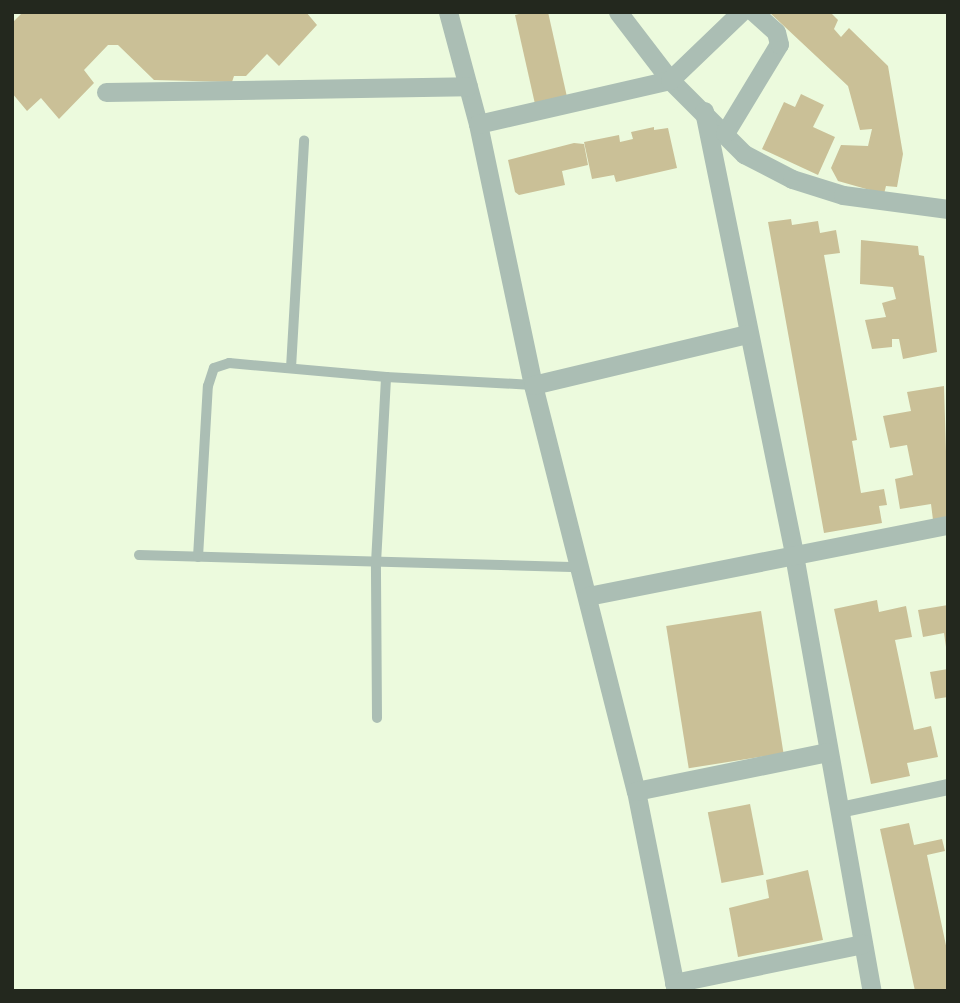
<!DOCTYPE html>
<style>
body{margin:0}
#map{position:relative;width:960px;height:1003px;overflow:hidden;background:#ecfadd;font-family:"Source Serif 4",serif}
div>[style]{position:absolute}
.building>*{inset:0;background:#cac097;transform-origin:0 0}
.service>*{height:10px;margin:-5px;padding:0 5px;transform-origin:5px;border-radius:5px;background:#abbeb4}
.pedestrian>*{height:16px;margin:-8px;padding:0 8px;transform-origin:8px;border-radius:8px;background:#abbeb4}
.minor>*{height:19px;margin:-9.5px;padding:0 9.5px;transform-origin:9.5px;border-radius:9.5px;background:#abbeb4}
span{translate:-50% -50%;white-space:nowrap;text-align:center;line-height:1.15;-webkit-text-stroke:5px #fff;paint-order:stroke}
.frame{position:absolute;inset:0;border:14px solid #23281e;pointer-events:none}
</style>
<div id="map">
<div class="building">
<div style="clip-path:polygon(23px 12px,306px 12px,317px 25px,279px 66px,267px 54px,246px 76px,234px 76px,232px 82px,154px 80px,118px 45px,108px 45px,84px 70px,94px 83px,59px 119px,41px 98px,27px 111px,12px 93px,12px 23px)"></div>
<div style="clip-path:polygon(527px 12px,548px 12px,567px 97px,535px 104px,515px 15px)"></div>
<div style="clip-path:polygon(769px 12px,830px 12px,838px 20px,834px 29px,841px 37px,849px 28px,888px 66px,903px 154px,897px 187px,886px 186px,884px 194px,838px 181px,831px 168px,841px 145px,868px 146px,872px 129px,860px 130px,848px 86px)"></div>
<div style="clip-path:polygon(801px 94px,824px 105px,813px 127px,835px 137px,818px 175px,762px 149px,784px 102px,795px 107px)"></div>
<div style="clip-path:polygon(654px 127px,654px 130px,668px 128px,677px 168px,616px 182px,614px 175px,592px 179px,584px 142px,619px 135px,620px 142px,633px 139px,631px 132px)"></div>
<div style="clip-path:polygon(574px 143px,584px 144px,588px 165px,562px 171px,565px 185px,519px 195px,515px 192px,508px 160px)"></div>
<div style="clip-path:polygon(791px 219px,792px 225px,818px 221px,820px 233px,836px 230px,840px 253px,824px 255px,857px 440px,852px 441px,861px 493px,884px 489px,887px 505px,879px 506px,882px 523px,824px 533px,768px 222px)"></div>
<div style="clip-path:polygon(861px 240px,918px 246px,919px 255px,924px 256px,937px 352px,903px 359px,899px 339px,892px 339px,892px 347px,872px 349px,865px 320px,886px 317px,882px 303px,896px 299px,893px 287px,860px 284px)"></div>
<div style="clip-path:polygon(944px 386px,948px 517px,933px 520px,931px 504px,900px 509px,895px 479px,913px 475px,907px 445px,890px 448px,883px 416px,911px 411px,907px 392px)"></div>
<div style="clip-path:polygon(877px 600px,879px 612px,906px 606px,912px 637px,895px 640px,903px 678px,914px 730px,931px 726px,938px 757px,907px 763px,910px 776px,871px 784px,834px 609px)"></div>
<div style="clip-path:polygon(948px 605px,948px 647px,946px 647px,944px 633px,923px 637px,918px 610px)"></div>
<div style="left:761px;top:611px;width:144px;height:96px;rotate:81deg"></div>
<div style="clip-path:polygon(948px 669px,948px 697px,935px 699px,930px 672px)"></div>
<div style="left:750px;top:804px;width:72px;height:43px;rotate:79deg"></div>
<div style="clip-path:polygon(909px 823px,914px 845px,942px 839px,945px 851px,927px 855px,948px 955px,948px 991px,915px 991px,880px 829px)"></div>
<div style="clip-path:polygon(808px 870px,823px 940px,738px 957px,729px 908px,769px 898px,766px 880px)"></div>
</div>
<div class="service">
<div style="left:291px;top:368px;width:228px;rotate:-86.7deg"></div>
<div style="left:139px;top:555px;width:441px;rotate:1.6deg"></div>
<div style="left:198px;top:557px;width:171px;rotate:-86.7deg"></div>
<div style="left:208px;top:386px;width:19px;rotate:-72deg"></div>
<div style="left:214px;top:368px;width:16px;rotate:-18deg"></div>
<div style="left:229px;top:363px;width:158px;rotate:5.1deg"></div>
<div style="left:377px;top:718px;width:155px;rotate:-90.4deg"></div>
<div style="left:376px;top:563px;width:186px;rotate:-86.9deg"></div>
<div style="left:386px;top:377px;width:147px;rotate:3.1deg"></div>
</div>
<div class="pedestrian">
<div style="left:840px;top:810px;width:110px;rotate:-12deg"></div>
</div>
<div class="minor">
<div style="left:448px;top:12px;width:116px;rotate:75deg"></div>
<div style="left:478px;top:124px;width:267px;rotate:78.1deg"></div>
<div style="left:533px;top:385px;width:419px;rotate:75.8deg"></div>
<div style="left:636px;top:791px;width:204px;rotate:78.7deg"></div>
<div style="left:618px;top:12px;width:86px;rotate:52.6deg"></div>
<div style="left:670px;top:80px;width:105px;rotate:45deg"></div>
<div style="left:744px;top:154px;width:54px;rotate:27.5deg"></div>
<div style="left:792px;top:179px;width:53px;rotate:17.4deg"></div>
<div style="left:843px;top:195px;width:106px;rotate:7.6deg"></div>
<div style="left:106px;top:92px;width:362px;rotate:-0.9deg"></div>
<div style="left:704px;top:111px;width:453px;rotate:78.5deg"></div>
<div style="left:794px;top:555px;width:443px;rotate:79.9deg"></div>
<div style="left:478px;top:124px;width:197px;rotate:-12.9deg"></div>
<div style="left:670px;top:80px;width:98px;rotate:-43.8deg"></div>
<div style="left:725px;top:133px;width:104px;rotate:-58.8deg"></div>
<div style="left:779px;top:44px;width:12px;rotate:-104deg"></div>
<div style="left:776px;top:32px;width:30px;rotate:-138deg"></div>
<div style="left:533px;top:385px;width:220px;rotate:-13.4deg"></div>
<div style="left:588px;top:596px;width:367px;rotate:-11.2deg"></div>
<div style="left:636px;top:791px;width:196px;rotate:-11.5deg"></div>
<div style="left:674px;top:983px;width:193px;rotate:-11.7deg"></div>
</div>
<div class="frame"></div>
</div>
